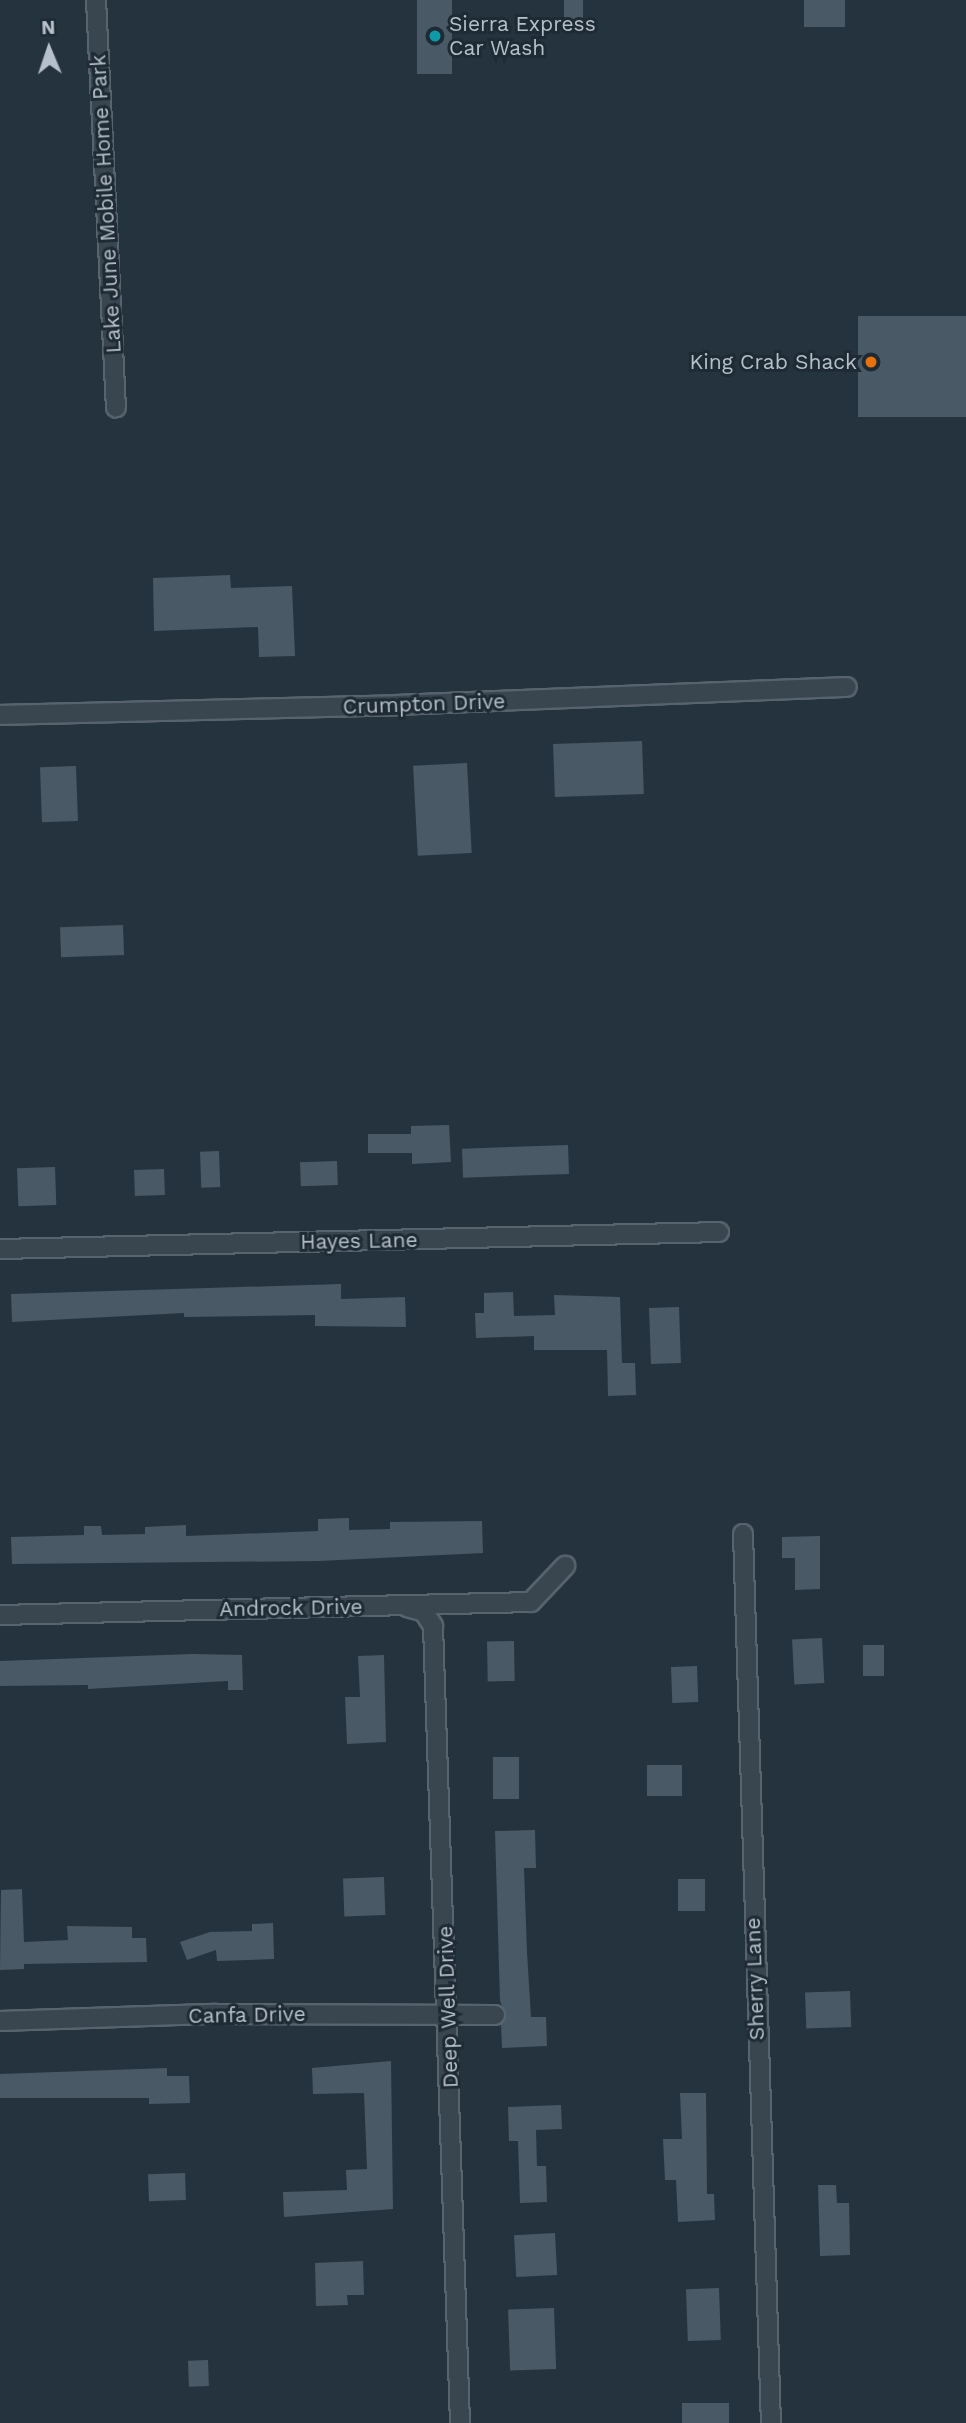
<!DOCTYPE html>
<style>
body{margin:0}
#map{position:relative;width:966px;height:2423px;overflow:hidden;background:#25333f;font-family:"Work Sans",sans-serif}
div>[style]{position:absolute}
.building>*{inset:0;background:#495965;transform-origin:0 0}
.roads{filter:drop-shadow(2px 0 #57636d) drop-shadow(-2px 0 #57636d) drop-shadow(0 2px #57636d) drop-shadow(0 -2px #57636d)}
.street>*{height:18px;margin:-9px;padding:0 9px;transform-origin:9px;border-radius:9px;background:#39454f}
.dots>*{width:19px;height:19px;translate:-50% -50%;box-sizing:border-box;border:4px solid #1e2a34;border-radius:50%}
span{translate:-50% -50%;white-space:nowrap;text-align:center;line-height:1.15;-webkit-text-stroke:6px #1e2a34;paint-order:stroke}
.poi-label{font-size:21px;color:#b6c0ca}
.left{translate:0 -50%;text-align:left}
.right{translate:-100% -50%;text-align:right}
.street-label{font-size:21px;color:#b6c0ca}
.north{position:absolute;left:14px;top:14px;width:70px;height:70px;-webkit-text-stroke:5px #1e2a34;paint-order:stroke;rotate:358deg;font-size:19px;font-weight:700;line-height:28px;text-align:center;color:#b6c0ca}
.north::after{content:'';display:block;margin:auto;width:24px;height:32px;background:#b6c0ca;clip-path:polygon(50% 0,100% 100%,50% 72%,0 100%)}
</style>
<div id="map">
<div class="building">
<div style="left:417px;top:0;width:35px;height:74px"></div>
<div style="left:564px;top:0;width:19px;height:25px"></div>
<div style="left:804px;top:0;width:41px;height:27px"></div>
<div style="left:966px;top:316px;width:101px;height:108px;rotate:90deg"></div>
<div style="clip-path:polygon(230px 575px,231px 588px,292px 586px,295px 656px,259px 657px,258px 627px,154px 631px,153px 578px)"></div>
<div style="left:642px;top:741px;width:53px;height:89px;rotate:88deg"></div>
<div style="left:467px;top:763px;width:90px;height:54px;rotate:87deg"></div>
<div style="left:76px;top:766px;width:55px;height:36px;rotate:88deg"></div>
<div style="left:123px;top:925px;width:30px;height:63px;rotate:88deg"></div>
<div style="clip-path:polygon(449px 1125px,451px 1162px,412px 1164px,412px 1153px,368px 1153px,368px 1134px,411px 1134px,411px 1126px)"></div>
<div style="left:568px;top:1145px;width:29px;height:106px;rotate:88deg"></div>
<div style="left:219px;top:1151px;width:36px;height:19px;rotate:88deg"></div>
<div style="left:337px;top:1161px;width:24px;height:37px;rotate:88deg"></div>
<div style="left:55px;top:1167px;width:38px;height:38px;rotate:88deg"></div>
<div style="left:164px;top:1169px;width:26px;height:30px;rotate:88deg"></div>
<div style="clip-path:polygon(341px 1284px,341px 1299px,405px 1297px,406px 1327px,315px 1326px,315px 1315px,184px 1317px,184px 1313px,12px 1322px,11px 1294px)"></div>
<div style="clip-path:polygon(513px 1292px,514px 1316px,555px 1315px,554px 1295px,620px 1297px,622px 1363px,635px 1363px,636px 1395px,608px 1396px,607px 1350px,534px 1350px,534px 1336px,476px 1338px,475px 1313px,484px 1313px,484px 1293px)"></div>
<div style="left:679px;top:1307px;width:56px;height:30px;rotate:88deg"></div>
<div style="clip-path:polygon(349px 1518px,349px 1530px,390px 1529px,390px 1522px,482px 1521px,483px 1553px,319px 1561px,12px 1564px,11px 1537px,84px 1535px,84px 1526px,101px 1526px,102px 1535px,145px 1534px,145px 1527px,186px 1525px,186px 1536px,318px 1531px,318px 1519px)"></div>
<div style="clip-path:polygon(820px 1536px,820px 1589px,795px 1590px,795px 1558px,782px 1558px,782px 1537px)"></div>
<div style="left:822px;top:1638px;width:45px;height:30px;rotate:87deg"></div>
<div style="left:514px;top:1641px;width:40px;height:27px;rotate:89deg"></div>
<div style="left:863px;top:1645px;width:21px;height:31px"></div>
<div style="clip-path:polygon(192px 1654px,242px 1655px,243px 1690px,228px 1690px,228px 1681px,88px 1689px,88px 1685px,0 1686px,0 1661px)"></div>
<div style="clip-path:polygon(384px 1655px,386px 1742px,347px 1744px,345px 1697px,360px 1697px,358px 1656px)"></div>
<div style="left:697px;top:1666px;width:36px;height:26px;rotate:88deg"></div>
<div style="left:493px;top:1757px;width:26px;height:42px"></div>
<div style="left:682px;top:1765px;width:31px;height:35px;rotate:90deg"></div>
<div style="clip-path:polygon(535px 1830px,536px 1868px,524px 1868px,527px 1952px,531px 2017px,546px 2017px,547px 2046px,502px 2048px,501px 2024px,506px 2014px,500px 2001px,495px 1831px)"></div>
<div style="left:384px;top:1877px;width:38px;height:41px;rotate:88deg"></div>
<div style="left:705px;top:1879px;width:32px;height:27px;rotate:90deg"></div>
<div style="clip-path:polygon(22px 1889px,24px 1942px,68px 1940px,67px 1926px,132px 1927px,132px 1938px,146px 1938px,147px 1962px,24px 1964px,24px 1969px,0 1970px,1px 1890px)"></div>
<div style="clip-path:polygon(273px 1923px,274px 1959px,217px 1961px,216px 1950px,187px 1960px,180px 1942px,210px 1932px,252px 1931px,252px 1924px)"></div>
<div style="left:850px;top:1991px;width:36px;height:45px;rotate:88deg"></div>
<div style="clip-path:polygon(391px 2061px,393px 2209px,284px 2217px,283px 2192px,347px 2190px,346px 2170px,367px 2169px,364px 2093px,313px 2094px,312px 2068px)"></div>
<div style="clip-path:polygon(167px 2068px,167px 2076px,189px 2076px,190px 2103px,149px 2104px,149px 2098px,0 2098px,0 2074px)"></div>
<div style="clip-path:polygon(680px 2093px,706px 2093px,707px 2194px,714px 2194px,715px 2220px,678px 2222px,676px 2180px,665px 2180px,663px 2139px,682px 2139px)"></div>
<div style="clip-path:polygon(561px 2105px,562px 2129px,536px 2130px,537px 2166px,546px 2166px,547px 2202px,520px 2203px,518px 2141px,509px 2141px,508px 2107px)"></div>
<div style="left:185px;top:2173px;width:27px;height:37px;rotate:88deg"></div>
<div style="clip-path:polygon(818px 2185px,836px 2185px,837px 2203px,849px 2203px,850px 2255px,820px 2256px)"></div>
<div style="left:555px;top:2233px;width:42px;height:41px;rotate:87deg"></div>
<div style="clip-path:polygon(363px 2261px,364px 2295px,347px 2295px,348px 2305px,316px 2306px,315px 2263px)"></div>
<div style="left:719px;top:2288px;width:52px;height:33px;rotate:88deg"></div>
<div style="left:554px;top:2308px;width:61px;height:46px;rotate:88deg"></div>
<div style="left:208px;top:2360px;width:26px;height:20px;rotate:88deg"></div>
<div style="left:729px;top:2403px;width:20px;height:47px;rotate:90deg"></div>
</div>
<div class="roads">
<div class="street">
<div style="left:96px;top:0;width:408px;rotate:87.2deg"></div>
<div style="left:0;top:715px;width:398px;rotate:-1.4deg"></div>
<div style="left:398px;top:705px;width:449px;rotate:-2.3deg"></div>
<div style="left:0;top:1249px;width:719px;rotate:-1.35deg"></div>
<div style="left:743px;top:1534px;width:889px;rotate:88.2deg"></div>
<div style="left:407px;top:1607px;width:18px;rotate:16deg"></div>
<div style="left:424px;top:1612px;width:17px;rotate:57deg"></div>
<div style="left:433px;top:1626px;width:797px;rotate:88.06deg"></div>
<div style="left:0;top:1615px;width:531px;rotate:-1.4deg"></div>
<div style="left:531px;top:1602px;width:50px;rotate:-46.6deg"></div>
<div style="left:0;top:2021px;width:216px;rotate:-1.9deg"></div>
<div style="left:216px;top:2014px;width:279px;rotate:0.2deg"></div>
</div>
</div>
<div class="dots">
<div style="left:435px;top:36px;background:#0f9aa8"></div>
<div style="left:871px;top:362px;background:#e8710a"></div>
</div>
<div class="poi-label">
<span class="left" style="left:449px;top:36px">Sierra Express<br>Car Wash</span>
<span class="right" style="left:857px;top:362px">King Crab Shack</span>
</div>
<div class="street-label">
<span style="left:106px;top:204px;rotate:-93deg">Lake June Mobile Home Park</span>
<span style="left:424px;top:704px;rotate:-2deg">Crumpton Drive</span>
<span style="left:359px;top:1241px;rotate:-1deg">Hayes Lane</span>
<span style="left:291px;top:1608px;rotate:-1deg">Androck Drive</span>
<span style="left:755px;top:1979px;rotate:-92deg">Sherry Lane</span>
<span style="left:448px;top:2007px;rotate:-92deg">Deep Well Drive</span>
<span style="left:247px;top:2015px;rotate:-1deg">Canfa Drive</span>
</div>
<div class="north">N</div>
</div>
